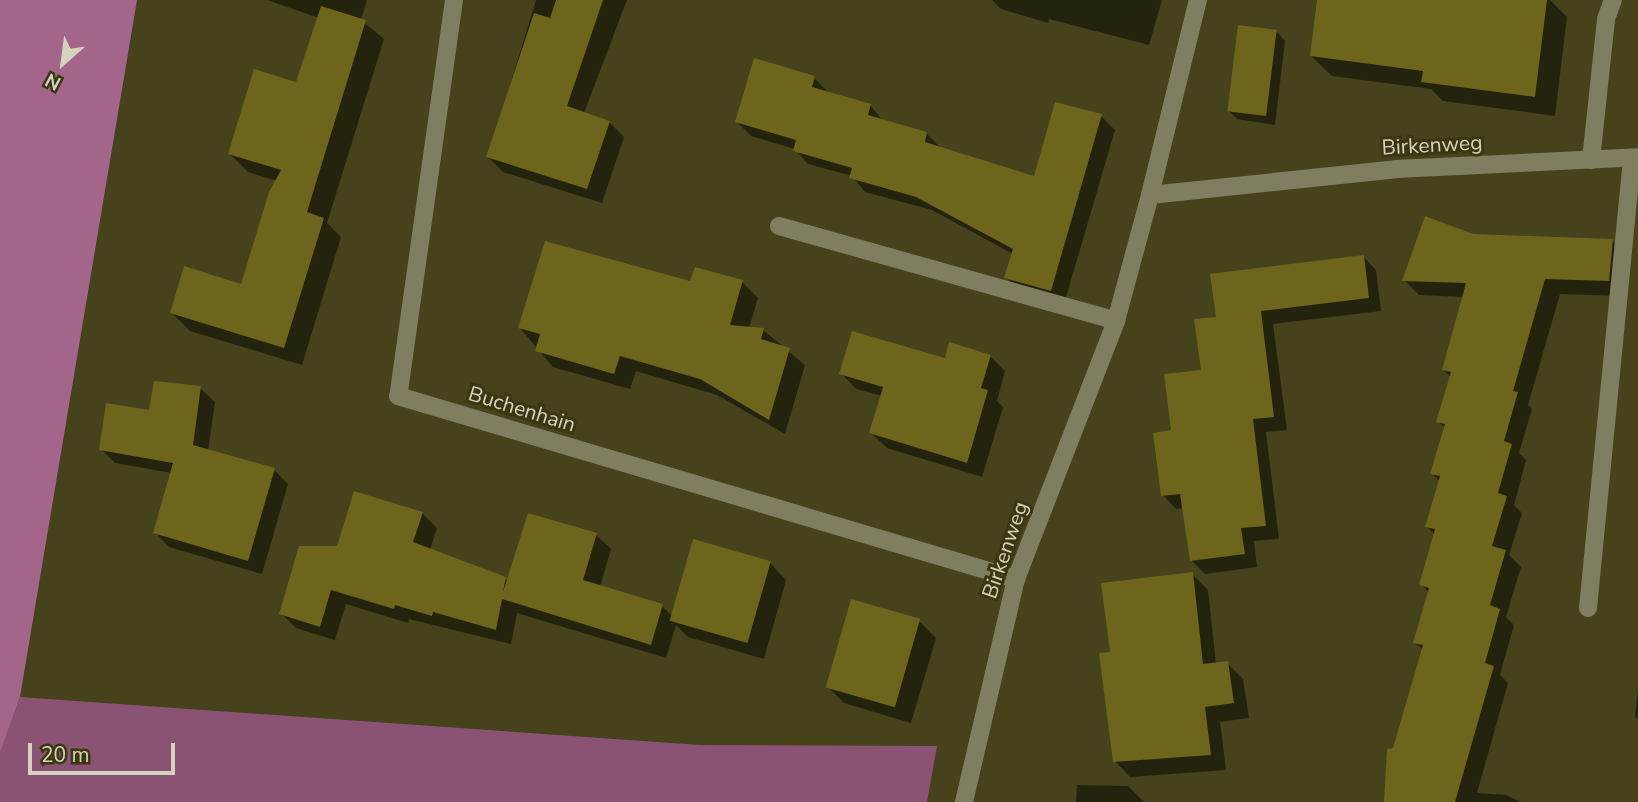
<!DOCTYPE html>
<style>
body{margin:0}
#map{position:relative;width:1638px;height:802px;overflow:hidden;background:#45421c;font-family:"Nunito Sans",sans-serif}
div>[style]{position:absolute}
.green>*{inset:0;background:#8a5273}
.forest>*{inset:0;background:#a36589}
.shadow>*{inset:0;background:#0007}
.building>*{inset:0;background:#6c651b;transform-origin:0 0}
.minor>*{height:18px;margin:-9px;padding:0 9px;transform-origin:9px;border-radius:9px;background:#807e61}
span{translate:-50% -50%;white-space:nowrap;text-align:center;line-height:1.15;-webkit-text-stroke:6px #3b3711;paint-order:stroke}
.street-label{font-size:21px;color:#d4d3be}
.north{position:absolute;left:28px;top:28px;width:70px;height:70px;-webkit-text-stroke:5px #3b3711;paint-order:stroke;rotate:208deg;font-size:19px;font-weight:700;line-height:28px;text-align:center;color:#d4d3be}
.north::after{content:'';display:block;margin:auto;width:24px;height:32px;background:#d4d3be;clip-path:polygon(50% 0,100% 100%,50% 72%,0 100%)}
.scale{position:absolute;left:28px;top:743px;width:147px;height:32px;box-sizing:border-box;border:4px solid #d4d3be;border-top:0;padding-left:9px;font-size:21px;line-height:24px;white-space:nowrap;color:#d4d3be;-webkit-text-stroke:5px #3b3711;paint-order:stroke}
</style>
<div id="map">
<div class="green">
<div style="clip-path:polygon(20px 697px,700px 745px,937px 746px,927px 802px,0 802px,0 753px)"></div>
</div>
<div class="forest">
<div style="clip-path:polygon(0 0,137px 0,20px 697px,0 753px)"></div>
</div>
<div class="shadow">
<div style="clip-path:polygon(267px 0,367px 0,361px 20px,384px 39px,327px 223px,341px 237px,302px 365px,190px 331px,172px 313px,242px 286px,277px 181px,248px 172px,230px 154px,298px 84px,319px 18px)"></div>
<div style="clip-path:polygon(536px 0,627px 0,584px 113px,609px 122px,624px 137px,602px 203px,503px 172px,488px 157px)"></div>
<div style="clip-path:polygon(992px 0,1162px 0,1149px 45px,1049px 19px,1048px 23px,1001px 9px)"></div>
<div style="clip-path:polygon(1319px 0,1550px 0,1567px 17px,1555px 116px,1443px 101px,1431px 89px,1332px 76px,1311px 56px)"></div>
<div style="clip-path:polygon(1277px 32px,1285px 41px,1275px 125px,1237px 119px,1229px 111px)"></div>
<div style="clip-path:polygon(814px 78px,828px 92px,870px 105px,883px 121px,926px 133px,940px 147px,1035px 178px,1101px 116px,1115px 130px,1064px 304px,1020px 291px,1006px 277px,1013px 254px,932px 210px,865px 192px,852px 176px,808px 164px,795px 149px,751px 136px,737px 122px)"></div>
<div style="clip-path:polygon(1473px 235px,1612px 241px,1627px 256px,1623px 296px,1560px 294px,1528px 405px,1532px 409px,1519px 453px,1526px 460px,1514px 505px,1522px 513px,1509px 555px,1521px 567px,1506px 617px,1514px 625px,1500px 675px,1508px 683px,1477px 793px,1506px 795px,1521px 802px,1386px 802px,1394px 750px,1423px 650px,1415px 642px,1429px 593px,1421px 584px,1435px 535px,1427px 526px,1440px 481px,1432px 474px,1446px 429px,1438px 421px,1451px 377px,1443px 370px,1464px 297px,1419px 295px,1404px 280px)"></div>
<div style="clip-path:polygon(1363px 256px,1376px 270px,1381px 311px,1273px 324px,1287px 430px,1266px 432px,1279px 539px,1254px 541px,1257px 567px,1205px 574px,1192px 561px,1184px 508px,1176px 509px,1163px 495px,1173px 431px,1203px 371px,1218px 318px)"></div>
<div style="clip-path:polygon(742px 282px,758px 298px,749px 328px,763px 330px,805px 365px,785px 434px,717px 395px,636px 371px,630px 389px,553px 367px,520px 328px,691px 283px)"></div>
<div style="clip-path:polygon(990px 356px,1005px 371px,997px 401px,1003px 407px,982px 477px,887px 448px,871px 433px,882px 396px,856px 389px,841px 373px)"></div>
<div style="clip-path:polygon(200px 388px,215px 402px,208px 451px,274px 470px,288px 484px,262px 574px,169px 547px,155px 532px,172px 473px,115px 463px,101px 449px,151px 412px)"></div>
<div style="clip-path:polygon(422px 513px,437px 528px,430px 550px,509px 581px,596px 535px,611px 549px,600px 587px,662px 606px,672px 616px,770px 563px,786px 580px,764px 659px,688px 637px,676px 625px,666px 658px,517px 613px,511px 644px,409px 619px,408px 623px,346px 604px,335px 640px,296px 628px,281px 613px,338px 547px)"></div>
<div style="clip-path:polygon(1192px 574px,1208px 590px,1216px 664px,1227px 663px,1243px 679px,1249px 718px,1220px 722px,1226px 770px,1130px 777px,1115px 761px,1112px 653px)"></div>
<div style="clip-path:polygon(919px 621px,936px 638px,911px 723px,844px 703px,827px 686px)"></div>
<div style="clip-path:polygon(1638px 689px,1638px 719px,1635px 717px)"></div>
<div style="clip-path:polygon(1077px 785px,1128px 786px,1144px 802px,1076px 802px)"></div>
</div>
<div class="building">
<div style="clip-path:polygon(556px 0,603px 0,567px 106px,610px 121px,587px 189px,486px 157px,534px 13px,550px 18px)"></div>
<div style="clip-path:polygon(1317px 0,1547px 0,1535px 97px,1421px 82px,1423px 71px,1310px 56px)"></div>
<div style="clip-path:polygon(321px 6px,366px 20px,307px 212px,324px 218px,284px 348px,170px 313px,184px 266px,241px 284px,269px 192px,281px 170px,228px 154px,254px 69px,296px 82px)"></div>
<div style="left:1238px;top:25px;width:39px;height:87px;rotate:7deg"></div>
<div style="clip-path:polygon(754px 58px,815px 76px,812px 87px,871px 104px,868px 115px,927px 132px,925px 142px,1034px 176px,1055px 102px,1102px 114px,1051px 291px,1004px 278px,1013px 249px,916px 197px,849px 178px,852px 168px,793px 151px,796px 140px,735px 122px)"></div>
<div style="clip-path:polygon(1425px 216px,1473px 234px,1613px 239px,1609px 281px,1545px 279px,1513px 391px,1518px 392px,1504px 441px,1512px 444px,1498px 493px,1507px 496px,1492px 546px,1506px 550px,1490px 605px,1500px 609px,1485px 663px,1494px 666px,1455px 802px,1384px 802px,1387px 749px,1393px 748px,1423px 645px,1413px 643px,1429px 588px,1419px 585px,1435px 529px,1425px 527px,1440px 476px,1430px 474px,1445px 424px,1436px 422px,1451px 372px,1442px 370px,1466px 283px,1402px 281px)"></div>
<div style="clip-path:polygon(545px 241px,690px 281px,695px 267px,743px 280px,730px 325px,764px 328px,761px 339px,790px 348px,769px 420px,700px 379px,620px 356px,614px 374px,535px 351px,540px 334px,518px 328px)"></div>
<div style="clip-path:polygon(1364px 255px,1369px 298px,1261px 311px,1274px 417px,1253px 419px,1266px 526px,1241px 528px,1245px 554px,1190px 561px,1180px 494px,1161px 496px,1153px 433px,1171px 430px,1164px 374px,1201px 370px,1194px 319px,1216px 317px,1210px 274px)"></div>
<div style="clip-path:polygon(852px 331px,945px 358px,949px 342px,991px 355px,981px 388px,988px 390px,967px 463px,869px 433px,883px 387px,839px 374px)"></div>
<div style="clip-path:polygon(154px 381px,201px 386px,193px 445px,275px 468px,248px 561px,153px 533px,173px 463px,99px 450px,106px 403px,149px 410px)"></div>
<div style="clip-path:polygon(354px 491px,423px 512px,413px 542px,506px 577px,503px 592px,528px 513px,597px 533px,583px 580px,663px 604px,651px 645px,502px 599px,496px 630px,433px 612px,432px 616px,395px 605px,394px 609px,331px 590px,320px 627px,279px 614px,299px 546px,337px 546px)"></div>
<div style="left:693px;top:539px;width:81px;height:85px;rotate:16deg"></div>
<div style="clip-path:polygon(1193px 572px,1203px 664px,1228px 661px,1234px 703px,1205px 707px,1211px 755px,1113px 762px,1099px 653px,1110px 652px,1101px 583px)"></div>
<div style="left:851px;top:599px;width:72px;height:92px;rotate:16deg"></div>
</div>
<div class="minor">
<div style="left:454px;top:0;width:400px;rotate:98deg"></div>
<div style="left:398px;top:396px;width:645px;rotate:16.49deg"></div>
<div style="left:1591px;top:160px;width:142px;rotate:-83.9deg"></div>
<div style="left:1606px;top:19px;width:20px;rotate:-70deg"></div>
<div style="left:1150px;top:195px;width:201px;rotate:-76.2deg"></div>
<div style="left:779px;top:226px;width:350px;rotate:15.7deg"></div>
<div style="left:1588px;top:608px;width:452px;rotate:-84.4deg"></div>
<div style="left:964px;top:802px;width:229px;rotate:-76.9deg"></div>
<div style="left:1016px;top:579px;width:277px;rotate:-68.8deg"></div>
<div style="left:1116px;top:321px;width:131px;rotate:-74.9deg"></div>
<div style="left:1150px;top:195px;width:247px;rotate:-6deg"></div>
<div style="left:1396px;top:169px;width:242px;rotate:-2.8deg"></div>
</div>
<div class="street-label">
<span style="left:1432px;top:145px;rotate:-3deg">Birkenweg</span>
<span style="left:522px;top:409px;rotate:17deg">Buchenhain</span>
<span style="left:1005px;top:550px;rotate:-71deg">Birkenweg</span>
</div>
<div class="north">N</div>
<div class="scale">20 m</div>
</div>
